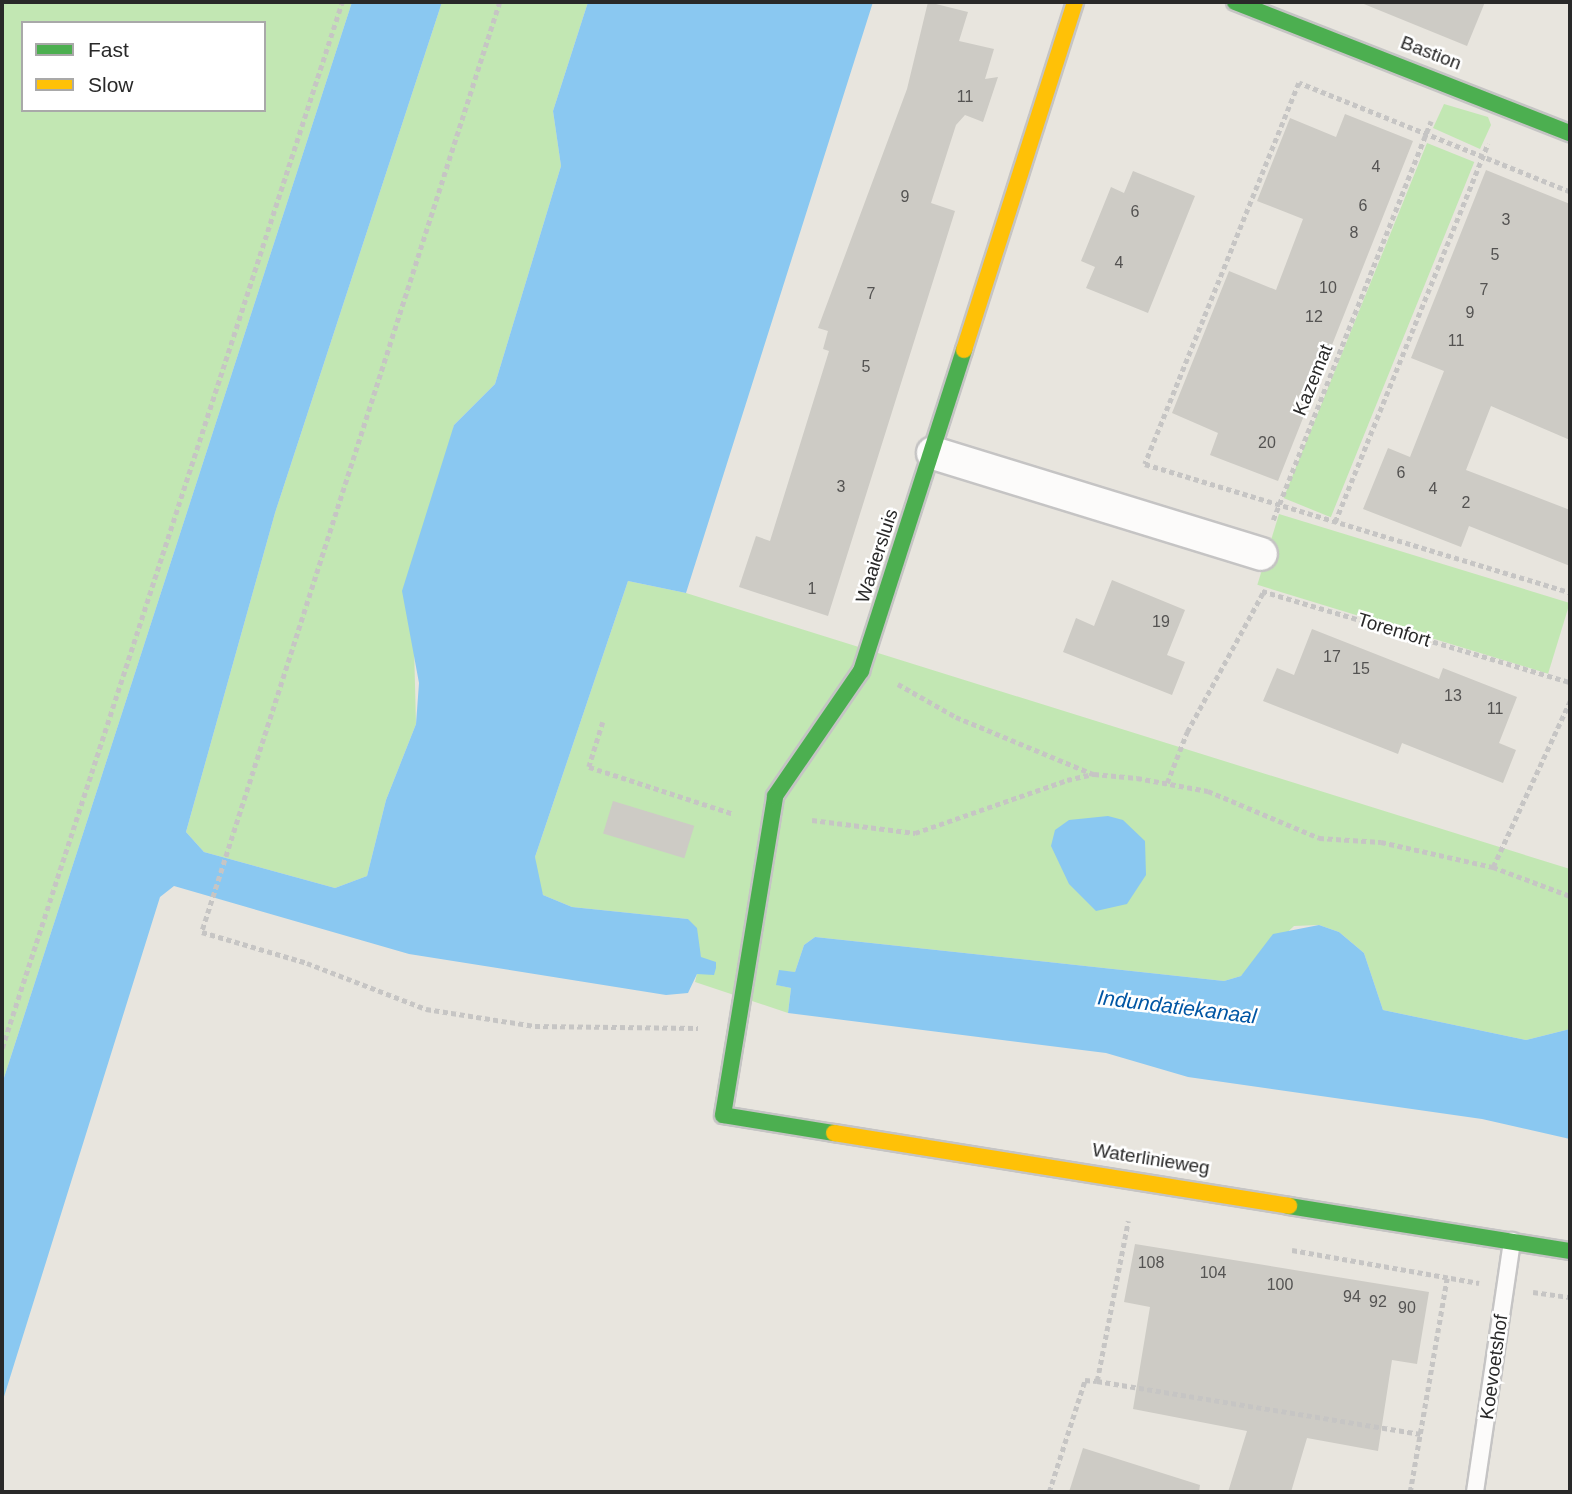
<!DOCTYPE html>
<style>
body{margin:0}
#map{position:relative;width:1572px;height:1494px;overflow:hidden;background:#e8e5de;font-family:Helvetica,sans-serif}
div>[style]{position:absolute}
.green>*{inset:0;background:#c2e7b3;transform-origin:0 0}
.water>*{inset:0;background:#8ac8f1}
.building>*{inset:0;background:#cdcbc5;transform-origin:0 0}
.path>*{height:4.5px;margin-top:-2.25px;transform-origin:0;background:repeating-linear-gradient(90deg,#c6c5c4 0 5px,transparent 0 8.5px)}
.roads{filter:drop-shadow(2px 0 #c5c4c4) drop-shadow(-2px 0 #c5c4c4) drop-shadow(0 2px #c5c4c4) drop-shadow(0 -2px #c5c4c4)}
.lane>*{height:16px;margin:-8px;padding:0 8px;transform-origin:8px;border-radius:8px;background:#fcfbfa}
.street>*{height:32px;margin:-16px;padding:0 16px;transform-origin:16px;border-radius:16px;background:#fcfbfa}
.fast>*{height:16px;margin:-8px;padding:0 8px;transform-origin:8px;border-radius:8px;background:#4caf50}
.slow>*{height:16px;margin:-8px;padding:0 8px;transform-origin:8px;border-radius:8px;background:#ffc107}
span{translate:-50% -50%;white-space:nowrap;text-align:center;line-height:1.15;-webkit-text-stroke:5px #fff;paint-order:stroke}
.number-label{font-size:16px;color:#545352}
.number-label span{-webkit-text-stroke-width:0}
.street-label{font-size:19px;color:#292929}
.water-label{font-size:21px;color:#0156a4;font-style:italic}
.frame{position:absolute;inset:0;border:4px solid #292929;pointer-events:none}
.legend{position:absolute;left:21px;top:21px;width:245px;height:91px;box-sizing:border-box;background:#fff;border:2px solid #a9a9a9;margin:0;padding:9px 12px;list-style:none;font-size:21px;color:#292929}
.legend li{display:flex;align-items:center;gap:14px;height:35px}
.legend b{width:35px;border:2px solid #a9a9a9}
</style>
<div id="map">
<div class="green">
<div style="clip-path:polygon(evenodd,2px 2px,352px 2px,2px 1084px,2px 2px,23px 23px,264px 23px,264px 110px,23px 110px,23px 23px)"></div>
<div style="clip-path:polygon(442px 2px,588px 2px,553px 111px,561px 166px,495px 384px,454px 425px,414px 646px,416px 724px,386px 800px,367px 876px,335px 888px,204px 852px,186px 832px,275px 513px)"></div>
<div style="clip-path:polygon(1444px 104px,1488px 117px,1491px 125px,1480px 149px,1433px 128px)"></div>
<div style="left:1427px;top:143px;width:51px;height:383px;rotate:22deg"></div>
<div style="left:1279px;top:514px;width:304px;height:74px;rotate:17deg"></div>
<div style="clip-path:polygon(628px 581px,686px 593px,1570px 869px,1570px 1029px,1526px 1040px,1383px 1010px,1364px 953px,1339px 932px,1319px 925px,1294px 926px,1241px 976px,1224px 981px,815px 937px,804px 945px,795px 972px,779px 971px,777px 985px,791px 988px,788px 1013px,695px 982px,701px 957px,688px 919px,572px 907px,543px 895px,536px 878px,535px 857px)"></div>
</div>
<div class="water">
<div style="clip-path:polygon(352px 2px,442px 2px,275px 513px,186px 832px,204px 852px,335px 888px,367px 876px,386px 800px,416px 724px,419px 683px,402px 591px,454px 425px,495px 384px,561px 166px,553px 111px,588px 2px,873px 2px,686px 593px,628px 581px,535px 857px,543px 895px,572px 907px,688px 919px,697px 928px,701px 957px,716px 962px,716px 968px,714px 975px,697px 974px,688px 993px,666px 995px,409px 954px,174px 886px,160px 897px,2px 1403px,2px 1084px)"></div>
<div style="clip-path:polygon(1108px 816px,1123px 820px,1145px 841px,1146px 875px,1127px 904px,1096px 911px,1069px 884px,1051px 846px,1055px 830px,1069px 820px)"></div>
<div style="clip-path:polygon(1319px 925px,1339px 932px,1364px 953px,1383px 1010px,1526px 1040px,1570px 1029px,1570px 1139px,1482px 1119px,1188px 1077px,1106px 1053px,788px 1013px,791px 988px,776px 985px,779px 970px,795px 972px,804px 945px,815px 937px,1224px 981px,1241px 976px,1273px 934px)"></div>
</div>
<div class="building">
<div style="clip-path:polygon(928px 2px,968px 12px,959px 41px,994px 49px,985px 79px,998px 77px,983px 122px,965px 115px,956px 125px,931px 203px,955px 211px,828px 616px,739px 587px,756px 536px,770px 541px,829px 351px,823px 349px,828px 331px,818px 328px,907px 89px)"></div>
<div style="clip-path:polygon(1359px 2px,1485px 2px,1467px 46px)"></div>
<div style="clip-path:polygon(1345px 114px,1413px 141px,1278px 481px,1210px 455px,1218px 433px,1172px 413px,1229px 271px,1276px 290px,1303px 219px,1257px 201px,1290px 118px,1336px 137px)"></div>
<div style="clip-path:polygon(1486px 170px,1570px 204px,1570px 440px,1491px 406px,1466px 470px,1570px 510px,1570px 566px,1469px 526px,1461px 547px,1363px 509px,1388px 448px,1410px 457px,1444px 371px,1411px 358px)"></div>
<div style="clip-path:polygon(1133px 171px,1195px 196px,1148px 313px,1086px 288px,1095px 267px,1081px 261px,1111px 187px,1124px 193px)"></div>
<div style="clip-path:polygon(1112px 580px,1185px 610px,1167px 655px,1185px 662px,1172px 695px,1063px 652px,1076px 618px,1094px 626px)"></div>
<div style="clip-path:polygon(1312px 629px,1439px 679px,1443px 668px,1517px 697px,1499px 743px,1516px 750px,1503px 783px,1402px 743px,1398px 754px,1263px 701px,1277px 668px,1294px 675px)"></div>
<div style="left:613px;top:801px;width:85px;height:34px;rotate:17deg"></div>
<div style="clip-path:polygon(1135px 1244px,1429px 1292px,1417px 1364px,1392px 1360px,1378px 1451px,1307px 1438px,1291px 1492px,1228px 1492px,1247px 1431px,1133px 1409px,1150px 1307px,1124px 1302px)"></div>
<div style="clip-path:polygon(1083px 1448px,1200px 1485px,1199px 1492px,1069px 1492px)"></div>
</div>
<div class="path">
<div style="left:500px;top:2px;width:977px;rotate:107.77deg"></div>
<div style="left:202px;top:932px;width:109px;rotate:16.4deg"></div>
<div style="left:307px;top:963px;width:128px;rotate:21.1deg"></div>
<div style="left:426px;top:1009px;width:110px;rotate:8.9deg"></div>
<div style="left:535px;top:1026px;width:163px;rotate:0.7deg"></div>
<div style="left:1570px;top:192px;width:292px;rotate:-158.1deg"></div>
<div style="left:1299px;top:83px;width:411px;rotate:112deg"></div>
<div style="left:1145px;top:464px;width:444px;rotate:16.8deg"></div>
<div style="left:1273px;top:520px;width:429px;rotate:-68.4deg"></div>
<div style="left:1335px;top:522px;width:408px;rotate:-68deg"></div>
<div style="left:1262px;top:591px;width:321px;rotate:16.5deg"></div>
<div style="left:898px;top:684px;width:67px;rotate:29.6deg"></div>
<div style="left:956px;top:717px;width:148px;rotate:22.6deg"></div>
<div style="left:603px;top:722px;width:47px;rotate:107.3deg"></div>
<div style="left:589px;top:767px;width:152px;rotate:18deg"></div>
<div style="left:1167px;top:783px;width:55px;rotate:-68.6deg"></div>
<div style="left:1187px;top:732px;width:161px;rotate:-61.4deg"></div>
<div style="left:812px;top:820px;width:104px;rotate:7.2deg"></div>
<div style="left:915px;top:833px;width:161px;rotate:-19.2deg"></div>
<div style="left:1067px;top:780px;width:28px;rotate:-13deg"></div>
<div style="left:1094px;top:774px;width:43px;rotate:5.3deg"></div>
<div style="left:1137px;top:778px;width:72px;rotate:10.4deg"></div>
<div style="left:1208px;top:791px;width:121px;rotate:22.9deg"></div>
<div style="left:1319px;top:838px;width:62px;rotate:3.7deg"></div>
<div style="left:1381px;top:842px;width:115px;rotate:12.6deg"></div>
<div style="left:1493px;top:867px;width:82px;rotate:20.6deg"></div>
<div style="left:1493px;top:867px;width:183px;rotate:-65.1deg"></div>
<div style="left:2px;top:1048px;width:1100px;rotate:-71.99deg"></div>
<div style="left:1292px;top:1250px;width:190px;rotate:10deg"></div>
<div style="left:1533px;top:1292px;width:37px;rotate:8deg"></div>
<div style="left:1097px;top:1381px;width:328px;rotate:9.3deg"></div>
<div style="left:1049px;top:1492px;width:118px;rotate:-72.2deg"></div>
<div style="left:1085px;top:1380px;width:12px;rotate:5deg"></div>
<div style="left:1097px;top:1381px;width:163px;rotate:-79deg"></div>
<div style="left:1410px;top:1492px;width:217px;rotate:-80.2deg"></div>
</div>
<div class="roads">
<div class="lane">
<div style="left:1475px;top:1492px;width:254px;rotate:-81.6deg"></div>
</div>
<div class="street">
<div style="left:933px;top:453px;width:343px;rotate:17.1deg"></div>
</div>
<div class="fast">
<div style="left:1235px;top:2px;width:360px;rotate:21.4deg"></div>
<div style="left:834px;top:1133px;width:112px;rotate:-170.8deg"></div>
<div style="left:723px;top:1115px;width:323px;rotate:-80.7deg"></div>
<div style="left:775px;top:796px;width:152px;rotate:-55.5deg"></div>
<div style="left:861px;top:671px;width:337px;rotate:-72.2deg"></div>
<div style="left:1289px;top:1206px;width:285px;rotate:9.1deg"></div>
</div>
<div class="slow">
<div style="left:964px;top:350px;width:365px;rotate:-72.3deg"></div>
<div style="left:834px;top:1133px;width:461px;rotate:9.1deg"></div>
</div>
</div>
<div class="number-label">
<span style="left:965px;top:97px">11</span>
<span style="left:1376px;top:167px">4</span>
<span style="left:905px;top:197px">9</span>
<span style="left:1363px;top:206px">6</span>
<span style="left:1135px;top:212px">6</span>
<span style="left:1506px;top:220px">3</span>
<span style="left:1354px;top:233px">8</span>
<span style="left:1495px;top:255px">5</span>
<span style="left:1119px;top:263px">4</span>
<span style="left:1328px;top:288px">10</span>
<span style="left:1484px;top:290px">7</span>
<span style="left:871px;top:294px">7</span>
<span style="left:1470px;top:313px">9</span>
<span style="left:1314px;top:317px">12</span>
<span style="left:1456px;top:341px">11</span>
<span style="left:866px;top:367px">5</span>
<span style="left:1267px;top:443px">20</span>
<span style="left:1401px;top:473px">6</span>
<span style="left:841px;top:487px">3</span>
<span style="left:1433px;top:489px">4</span>
<span style="left:1466px;top:503px">2</span>
<span style="left:812px;top:589px">1</span>
<span style="left:1161px;top:622px">19</span>
<span style="left:1332px;top:657px">17</span>
<span style="left:1361px;top:669px">15</span>
<span style="left:1453px;top:696px">13</span>
<span style="left:1495px;top:709px">11</span>
<span style="left:1151px;top:1263px">108</span>
<span style="left:1213px;top:1273px">104</span>
<span style="left:1280px;top:1285px">100</span>
<span style="left:1352px;top:1297px">94</span>
<span style="left:1378px;top:1302px">92</span>
<span style="left:1407px;top:1308px">90</span>
</div>
<div class="street-label">
<span style="left:1431px;top:53px;rotate:21deg">Bastion</span>
<span style="left:1313px;top:380px;rotate:-68deg">Kazemat</span>
<span style="left:877px;top:556px;rotate:-72deg">Waaiersluis</span>
<span style="left:1394px;top:630px;rotate:17deg">Torenfort</span>
<span style="left:1151px;top:1159px;rotate:9deg">Waterlinieweg</span>
<span style="left:1494px;top:1367px;rotate:-82deg">Koevoetshof</span>
</div>
<div class="water-label">
<span style="left:1177px;top:1007px;rotate:7deg">Indundatiekanaal</span>
</div>
<div class="frame"></div>
<ul class="legend">
<li><b style="height:9px;background:#4caf50"></b>Fast</li>
<li><b style="height:9px;background:#ffc107"></b>Slow</li>
</ul>
</div>
